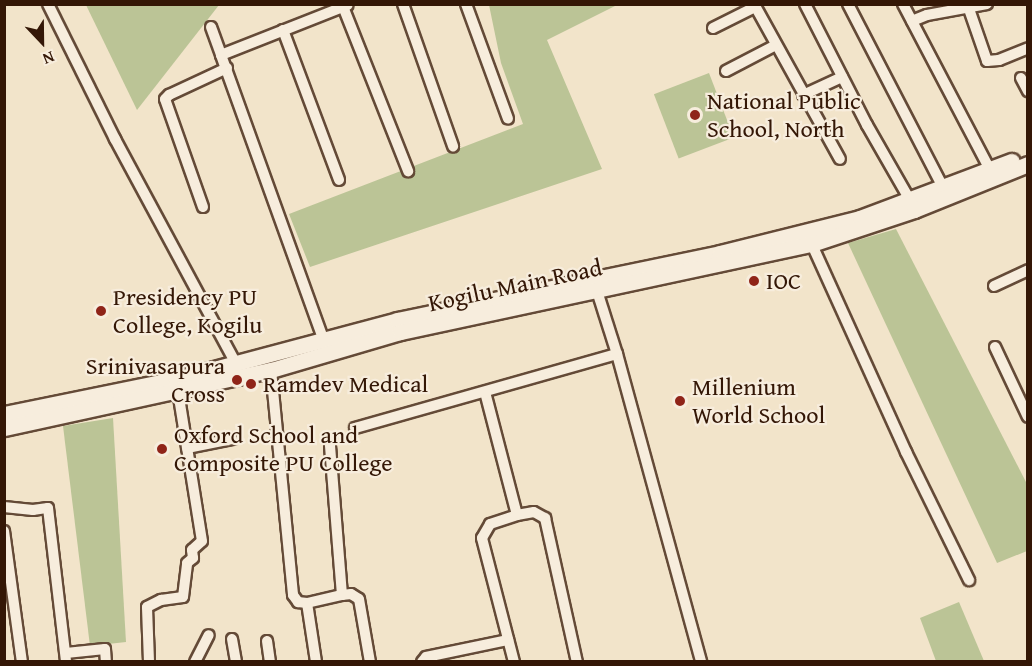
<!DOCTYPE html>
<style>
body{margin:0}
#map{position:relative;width:1032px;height:666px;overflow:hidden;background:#f2e4ca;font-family:"Gentium Book Plus",serif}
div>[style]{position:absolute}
.green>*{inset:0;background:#bbc496;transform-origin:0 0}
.roads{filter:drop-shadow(2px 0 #644a37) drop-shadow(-2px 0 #644a37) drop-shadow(0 2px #644a37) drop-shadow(0 -2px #644a37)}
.street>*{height:10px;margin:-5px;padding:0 5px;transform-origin:5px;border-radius:5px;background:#f7eddd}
.secondary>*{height:15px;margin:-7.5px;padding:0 7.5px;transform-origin:7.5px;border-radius:7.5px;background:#f7eddd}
.dots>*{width:16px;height:16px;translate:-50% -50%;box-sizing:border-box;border:3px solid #f7eddd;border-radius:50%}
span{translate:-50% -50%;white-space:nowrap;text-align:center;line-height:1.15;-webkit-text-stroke:4.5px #f7eddd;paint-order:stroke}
.poi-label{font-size:24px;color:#341706}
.left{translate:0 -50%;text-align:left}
.right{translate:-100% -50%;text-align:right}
.street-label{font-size:24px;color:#341706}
.frame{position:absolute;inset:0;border:6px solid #341706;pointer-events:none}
.north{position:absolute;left:12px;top:12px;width:60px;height:60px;-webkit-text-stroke:4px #f7eddd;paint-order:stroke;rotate:158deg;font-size:16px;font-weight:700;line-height:24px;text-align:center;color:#341706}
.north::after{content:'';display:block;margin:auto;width:21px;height:27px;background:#341706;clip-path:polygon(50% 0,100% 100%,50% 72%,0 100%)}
</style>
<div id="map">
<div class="green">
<div style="clip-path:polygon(86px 5px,219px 5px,137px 110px)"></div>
<div style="clip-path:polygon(489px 5px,617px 5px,547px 40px,602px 169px,310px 267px,289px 214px,523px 124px,501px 63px)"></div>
<div style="left:709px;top:73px;width:69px;height:59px;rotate:69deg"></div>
<div style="clip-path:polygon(896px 229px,1027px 484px,1027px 551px,997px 563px,848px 243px)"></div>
<div style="clip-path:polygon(113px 418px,126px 642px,90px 646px,63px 426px)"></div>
<div style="clip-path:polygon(959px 602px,984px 661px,936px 661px,920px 618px)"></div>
</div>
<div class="roads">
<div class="street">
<div style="left:48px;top:4px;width:151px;rotate:63.6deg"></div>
<div style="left:115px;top:139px;width:255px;rotate:61.7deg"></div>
<div style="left:342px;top:4px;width:180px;rotate:68.4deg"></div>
<div style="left:403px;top:4px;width:151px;rotate:70.6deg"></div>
<div style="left:466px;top:4px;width:122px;rotate:69.9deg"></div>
<div style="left:754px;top:4px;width:177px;rotate:61deg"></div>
<div style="left:805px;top:4px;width:136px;rotate:62.9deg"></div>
<div style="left:867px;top:125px;width:86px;rotate:60.2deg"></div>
<div style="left:848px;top:4px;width:206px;rotate:62.6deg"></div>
<div style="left:903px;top:4px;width:185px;rotate:62.3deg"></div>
<div style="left:969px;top:9px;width:55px;rotate:70.9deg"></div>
<div style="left:987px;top:61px;width:12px;rotate:-5deg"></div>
<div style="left:999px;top:60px;width:31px;rotate:-22deg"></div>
<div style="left:912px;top:21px;width:16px;rotate:-22deg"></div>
<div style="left:927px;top:15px;width:61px;rotate:-10.4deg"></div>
<div style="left:211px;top:27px;width:30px;rotate:70deg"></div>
<div style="left:221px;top:55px;width:136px;rotate:-21.5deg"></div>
<div style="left:713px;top:28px;width:47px;rotate:-26.6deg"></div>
<div style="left:283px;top:30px;width:160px;rotate:69.5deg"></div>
<div style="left:221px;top:55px;width:309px;rotate:70.2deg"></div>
<div style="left:726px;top:71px;width:56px;rotate:-27.5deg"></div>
<div style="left:1021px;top:78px;width:15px;rotate:62deg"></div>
<div style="left:803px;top:95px;width:43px;rotate:-24.8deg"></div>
<div style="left:203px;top:207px;width:114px;rotate:-109.4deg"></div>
<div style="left:165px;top:99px;width:6px;rotate:-45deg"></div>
<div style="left:169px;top:95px;width:64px;rotate:-25deg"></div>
<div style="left:809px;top:238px;width:235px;rotate:65.6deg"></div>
<div style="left:906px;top:452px;width:143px;rotate:63.8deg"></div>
<div style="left:994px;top:286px;width:38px;rotate:-25deg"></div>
<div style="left:995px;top:347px;width:77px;rotate:64.8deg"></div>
<div style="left:617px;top:354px;width:319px;rotate:74.7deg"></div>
<div style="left:271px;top:370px;width:226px;rotate:84.4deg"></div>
<div style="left:293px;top:595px;width:9px;rotate:54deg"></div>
<div style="left:298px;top:602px;width:9px;rotate:6deg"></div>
<div style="left:307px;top:603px;width:36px;rotate:-13deg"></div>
<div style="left:342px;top:595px;width:150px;rotate:-94.6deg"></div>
<div style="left:485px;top:392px;width:127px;rotate:75.4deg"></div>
<div style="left:517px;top:515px;width:17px;rotate:-10deg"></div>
<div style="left:534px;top:512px;width:13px;rotate:29deg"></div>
<div style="left:545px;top:518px;width:148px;rotate:77.5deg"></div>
<div style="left:355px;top:428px;width:272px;rotate:-15.8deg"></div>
<div style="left:617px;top:354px;width:66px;rotate:-107.6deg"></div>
<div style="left:187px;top:448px;width:46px;rotate:-11.3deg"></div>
<div style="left:4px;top:507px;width:29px;rotate:6deg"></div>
<div style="left:33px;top:510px;width:15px;rotate:-8deg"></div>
<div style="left:48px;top:508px;width:155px;rotate:83.3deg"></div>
<div style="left:4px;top:531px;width:132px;rotate:82.2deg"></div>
<div style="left:342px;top:595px;width:9px;rotate:-6deg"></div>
<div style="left:351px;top:594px;width:9px;rotate:32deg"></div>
<div style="left:359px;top:599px;width:64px;rotate:80.1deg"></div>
<div style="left:307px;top:603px;width:60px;rotate:81.3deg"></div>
<div style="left:232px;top:639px;width:23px;rotate:80deg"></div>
<div style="left:267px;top:641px;width:21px;rotate:82deg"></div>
<div style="left:66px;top:653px;width:39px;rotate:-6deg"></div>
<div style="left:105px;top:649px;width:13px;rotate:86deg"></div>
<div style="left:149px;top:662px;width:55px;rotate:-92.1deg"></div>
<div style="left:147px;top:607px;width:16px;rotate:-27deg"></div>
<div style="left:161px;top:600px;width:22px;rotate:-8deg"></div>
<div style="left:183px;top:597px;width:34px;rotate:-83deg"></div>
<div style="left:187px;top:563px;width:8px;rotate:-40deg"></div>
<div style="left:193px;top:558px;width:8px;rotate:-97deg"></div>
<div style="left:192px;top:550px;width:13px;rotate:-42deg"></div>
<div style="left:202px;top:541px;width:158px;rotate:-99.1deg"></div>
<div style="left:195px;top:662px;width:30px;rotate:-63deg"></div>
<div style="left:422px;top:662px;width:6px;rotate:-51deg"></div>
<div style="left:426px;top:657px;width:84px;rotate:-11.7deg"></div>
<div style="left:514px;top:662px;width:128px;rotate:-104.5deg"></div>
<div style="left:482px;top:538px;width:16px;rotate:-60deg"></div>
<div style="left:490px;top:524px;width:28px;rotate:-18deg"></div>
</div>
<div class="secondary">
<div style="left:4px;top:414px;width:176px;rotate:-11.5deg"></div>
<div style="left:176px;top:379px;width:229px;rotate:-14.9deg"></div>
<div style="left:397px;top:320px;width:330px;rotate:-11.7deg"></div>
<div style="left:720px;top:253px;width:144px;rotate:-14deg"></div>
<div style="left:860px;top:218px;width:162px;rotate:-20.6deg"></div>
<div style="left:4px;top:428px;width:273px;rotate:-12.3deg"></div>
<div style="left:271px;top:370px;width:134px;rotate:-16.4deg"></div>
<div style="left:400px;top:332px;width:421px;rotate:-12.1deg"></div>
<div style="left:812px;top:244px;width:108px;rotate:-18.4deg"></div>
<div style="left:914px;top:210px;width:123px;rotate:-22deg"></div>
</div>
</div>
<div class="dots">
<div style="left:695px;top:115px;background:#8f2418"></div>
<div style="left:754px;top:281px;background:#8f2418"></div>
<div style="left:101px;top:311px;background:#8f2418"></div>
<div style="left:237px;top:380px;background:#8f2418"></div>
<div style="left:251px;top:384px;background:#8f2418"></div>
<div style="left:680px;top:401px;background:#8f2418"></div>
<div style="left:162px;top:449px;background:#8f2418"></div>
</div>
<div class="poi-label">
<span class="left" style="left:707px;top:115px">National Public<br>School, North</span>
<span class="left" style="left:766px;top:281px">IOC</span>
<span class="left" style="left:113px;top:311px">Presidency PU<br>College, Kogilu</span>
<span class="right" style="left:225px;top:380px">Srinivasapura<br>Cross</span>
<span class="left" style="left:263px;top:384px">Ramdev Medical</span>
<span class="left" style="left:692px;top:401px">Millenium<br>World School</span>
<span class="left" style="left:174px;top:449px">Oxford School and<br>Composite PU College</span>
</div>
<div class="street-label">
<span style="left:515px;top:285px;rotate:-12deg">Kogilu Main Road</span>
</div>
<div class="frame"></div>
<div class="north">N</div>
</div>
